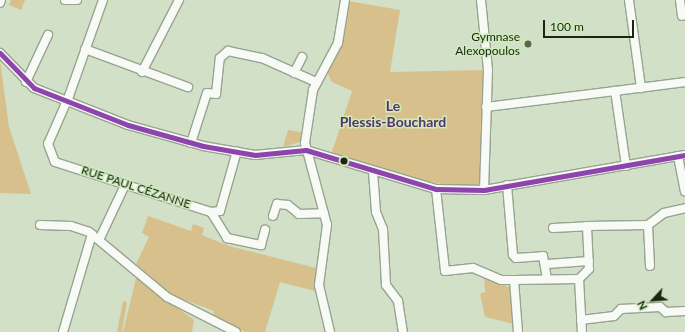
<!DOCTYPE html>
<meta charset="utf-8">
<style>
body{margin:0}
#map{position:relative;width:685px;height:332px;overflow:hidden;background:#d1e0c6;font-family:Lato,sans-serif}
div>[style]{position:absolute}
.green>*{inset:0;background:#d7c08b}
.roads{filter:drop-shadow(1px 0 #98a390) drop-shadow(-1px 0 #98a390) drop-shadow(0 1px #98a390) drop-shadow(0 -1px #98a390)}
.minor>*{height:8px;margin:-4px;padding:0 4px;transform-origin:4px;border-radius:4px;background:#f8faf6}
.bus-1>*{height:5px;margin:-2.5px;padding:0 2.5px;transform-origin:2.5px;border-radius:2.5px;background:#8e44ad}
.dots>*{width:11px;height:11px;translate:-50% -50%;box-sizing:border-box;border:2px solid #cfebbc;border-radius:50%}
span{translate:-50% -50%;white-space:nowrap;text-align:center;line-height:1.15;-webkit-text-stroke:3px #cfebbc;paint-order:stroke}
.poi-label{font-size:12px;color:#1a2513}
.right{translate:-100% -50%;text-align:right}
.street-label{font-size:12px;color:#1a2513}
.quarter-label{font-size:14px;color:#57326a;font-weight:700}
.north{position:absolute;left:633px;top:280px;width:40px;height:40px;-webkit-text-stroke:3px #cfebbc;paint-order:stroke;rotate:244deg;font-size:11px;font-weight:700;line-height:16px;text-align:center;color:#1a2513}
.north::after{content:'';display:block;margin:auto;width:14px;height:18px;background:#1a2513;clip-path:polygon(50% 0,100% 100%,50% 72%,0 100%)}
.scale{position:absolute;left:543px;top:20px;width:91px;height:18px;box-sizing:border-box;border:2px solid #1a2513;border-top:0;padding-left:5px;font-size:12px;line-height:14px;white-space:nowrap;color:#1a2513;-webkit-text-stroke:3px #cfebbc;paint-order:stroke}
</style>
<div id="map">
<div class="green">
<div style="clip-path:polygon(11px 0,25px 0,21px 10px,9px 5px)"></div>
<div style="clip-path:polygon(348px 1px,400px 10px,390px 72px,484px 70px,481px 182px,476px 186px,453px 186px,372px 171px,331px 155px,352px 91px,332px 82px,327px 72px)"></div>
<div style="clip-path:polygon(0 60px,9px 127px,31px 194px,0 193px)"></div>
<div style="clip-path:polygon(288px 130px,301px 132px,300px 142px,283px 147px)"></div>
<div style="clip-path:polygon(148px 216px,191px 231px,193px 224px,204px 228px,202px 235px,229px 246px,316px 268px,315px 291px,280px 282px,265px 332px,245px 332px,212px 318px,214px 311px,172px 295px,136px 264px,149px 237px,142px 233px)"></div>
<div style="clip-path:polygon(484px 276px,511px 288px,514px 324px,485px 317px,480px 294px,485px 292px)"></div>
<div style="clip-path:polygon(136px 278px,194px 320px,192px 332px,123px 332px)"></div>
<div style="clip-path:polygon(123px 301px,127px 302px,122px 332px,117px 332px)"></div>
</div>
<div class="roads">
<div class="minor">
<div style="left:65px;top:0;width:12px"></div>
<div style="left:103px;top:0;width:102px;rotate:109.5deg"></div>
<div style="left:69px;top:96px;width:52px;rotate:113.6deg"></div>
<div style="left:48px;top:144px;width:19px;rotate:69deg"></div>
<div style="left:55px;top:162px;width:164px;rotate:17.8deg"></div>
<div style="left:211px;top:212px;width:9px;rotate:-6deg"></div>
<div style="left:220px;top:211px;width:62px;rotate:-74.2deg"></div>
<div style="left:481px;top:0;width:70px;rotate:84.3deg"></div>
<div style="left:488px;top:70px;width:120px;rotate:91.9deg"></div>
<div style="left:629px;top:0;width:89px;rotate:82.2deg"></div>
<div style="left:680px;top:0;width:16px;rotate:83deg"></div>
<div style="left:0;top:3px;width:3px;rotate:-72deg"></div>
<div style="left:85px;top:49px;width:110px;rotate:20.3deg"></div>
<div style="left:0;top:53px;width:49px;rotate:45.8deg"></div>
<div style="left:34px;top:88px;width:101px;rotate:21.5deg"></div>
<div style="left:128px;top:125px;width:78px;rotate:15.6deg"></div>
<div style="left:203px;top:146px;width:53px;rotate:9.8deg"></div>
<div style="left:255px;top:155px;width:51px;rotate:-5.6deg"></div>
<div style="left:306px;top:150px;width:136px;rotate:16.7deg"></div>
<div style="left:436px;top:189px;width:48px;rotate:1.2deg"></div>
<div style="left:484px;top:190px;width:204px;rotate:-9.9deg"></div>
<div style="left:142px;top:72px;width:81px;rotate:-62.8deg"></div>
<div style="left:294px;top:73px;width:18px;rotate:-63deg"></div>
<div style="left:26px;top:82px;width:52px;rotate:-64.9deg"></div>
<div style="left:486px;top:107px;width:130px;rotate:-7.1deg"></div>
<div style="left:191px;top:143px;width:52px;rotate:-72.3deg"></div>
<div style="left:207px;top:93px;width:9px;rotate:6deg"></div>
<div style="left:216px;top:94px;width:36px;rotate:-84deg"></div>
<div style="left:220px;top:58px;width:11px;rotate:-41deg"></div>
<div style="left:228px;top:51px;width:35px;rotate:12deg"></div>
<div style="left:262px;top:58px;width:59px;rotate:24deg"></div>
<div style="left:678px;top:156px;width:36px;rotate:79deg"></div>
<div style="left:626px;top:166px;width:76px;rotate:-98.3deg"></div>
<div style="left:615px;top:91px;width:71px;rotate:-7.3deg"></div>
<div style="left:373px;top:172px;width:40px;rotate:85.7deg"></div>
<div style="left:376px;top:212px;width:18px;rotate:68deg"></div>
<div style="left:383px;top:229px;width:56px;rotate:86.9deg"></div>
<div style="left:386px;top:285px;width:20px;rotate:53deg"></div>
<div style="left:398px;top:301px;width:31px;rotate:81deg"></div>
<div style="left:507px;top:185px;width:70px;rotate:85.1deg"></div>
<div style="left:513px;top:255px;width:4px;rotate:45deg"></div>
<div style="left:516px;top:258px;width:27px;rotate:-4deg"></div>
<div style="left:543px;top:256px;width:22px;rotate:80deg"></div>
<div style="left:436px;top:189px;width:82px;rotate:83.7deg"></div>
<div style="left:445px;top:271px;width:28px;rotate:-6deg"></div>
<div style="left:473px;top:268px;width:30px;rotate:23deg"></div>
<div style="left:501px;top:280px;width:13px"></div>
<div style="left:514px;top:280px;width:52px;rotate:85.6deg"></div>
<div style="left:211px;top:212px;width:31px;rotate:58deg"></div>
<div style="left:227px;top:238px;width:35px;rotate:12deg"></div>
<div style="left:261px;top:245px;width:16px;rotate:-75deg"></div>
<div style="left:273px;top:216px;width:13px;rotate:-72deg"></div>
<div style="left:277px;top:204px;width:11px;rotate:5deg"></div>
<div style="left:288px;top:205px;width:14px;rotate:39deg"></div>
<div style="left:299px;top:214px;width:25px;rotate:-2deg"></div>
<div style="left:40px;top:225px;width:31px;rotate:2deg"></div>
<div style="left:71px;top:226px;width:19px;rotate:18deg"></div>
<div style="left:89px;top:232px;width:102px;rotate:39.8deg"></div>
<div style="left:167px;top:297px;width:77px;rotate:26.9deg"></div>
<div style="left:648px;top:225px;width:41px;rotate:87.2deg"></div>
<div style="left:553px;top:228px;width:34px;rotate:-3deg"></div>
<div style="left:99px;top:240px;width:61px;rotate:-64.7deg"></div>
<div style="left:547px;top:264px;width:42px;rotate:-4.1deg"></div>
<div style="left:579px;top:279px;width:14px;rotate:-45deg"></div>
<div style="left:589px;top:269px;width:43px;rotate:-92.7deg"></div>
<div style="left:587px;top:226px;width:61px;rotate:-0.9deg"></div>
<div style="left:648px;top:225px;width:20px;rotate:-37deg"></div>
<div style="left:664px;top:213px;width:22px;rotate:-13deg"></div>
<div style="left:514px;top:280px;width:65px;rotate:-0.9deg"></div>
<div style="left:579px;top:279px;width:53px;rotate:86.8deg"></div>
<div style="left:581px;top:320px;width:33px;rotate:-7deg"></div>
<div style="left:614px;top:316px;width:10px;rotate:-45deg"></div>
<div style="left:621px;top:309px;width:39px;rotate:-3deg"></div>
<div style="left:660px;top:307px;width:8px;rotate:40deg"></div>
<div style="left:666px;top:312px;width:19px;rotate:-3deg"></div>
<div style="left:63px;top:332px;width:102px;rotate:-73.5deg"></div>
<div style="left:330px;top:332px;width:48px;rotate:-103.2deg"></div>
<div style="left:319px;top:285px;width:61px;rotate:-82.4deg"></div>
<div style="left:327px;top:225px;width:85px;rotate:-105deg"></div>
<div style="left:305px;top:143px;width:54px;rotate:-81.4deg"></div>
<div style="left:313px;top:90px;width:53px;rotate:-62deg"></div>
<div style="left:338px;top:43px;width:44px;rotate:-80.8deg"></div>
</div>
</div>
<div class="bus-1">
<div style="left:0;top:53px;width:49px;rotate:45.8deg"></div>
<div style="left:34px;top:88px;width:101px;rotate:21.5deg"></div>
<div style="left:128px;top:125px;width:78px;rotate:15.6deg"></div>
<div style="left:203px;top:146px;width:53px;rotate:9.8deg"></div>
<div style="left:255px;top:155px;width:51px;rotate:-5.6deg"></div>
<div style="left:306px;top:150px;width:136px;rotate:16.7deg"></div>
<div style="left:436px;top:189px;width:48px;rotate:1.2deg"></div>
<div style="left:484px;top:190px;width:204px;rotate:-9.9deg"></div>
</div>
<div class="dots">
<div style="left:528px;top:44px;background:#5a6652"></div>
<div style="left:344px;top:161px;background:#1a2513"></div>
</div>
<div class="poi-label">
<span class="right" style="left:520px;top:44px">Gymnase<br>Alexopoulos</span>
</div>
<div class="street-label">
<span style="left:136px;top:187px;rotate:18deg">RUE PAUL CÉZANNE</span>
</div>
<div class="quarter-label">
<span style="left:393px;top:114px">Le<br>Plessis-Bouchard</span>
</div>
<div class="north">N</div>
<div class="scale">100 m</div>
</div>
